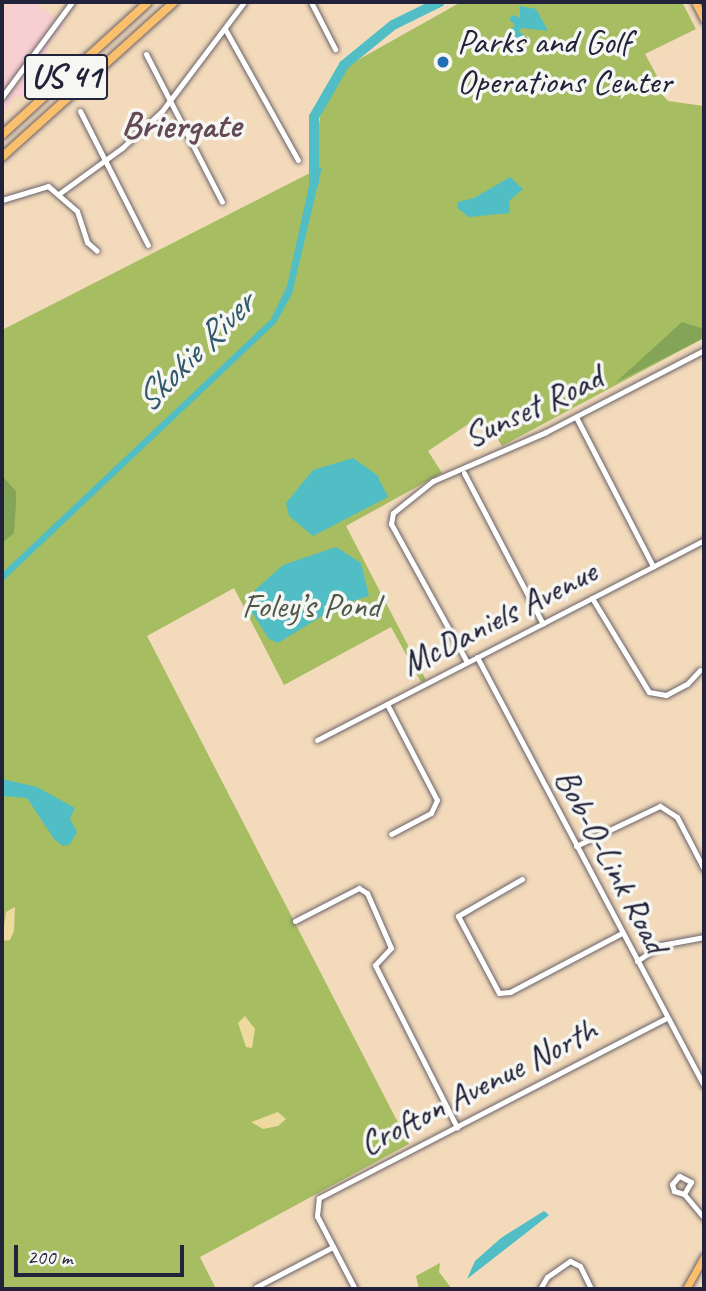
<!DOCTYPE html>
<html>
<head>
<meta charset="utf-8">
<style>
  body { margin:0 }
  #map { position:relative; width:706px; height:1291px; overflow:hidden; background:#f2dabb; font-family:Caveat,sans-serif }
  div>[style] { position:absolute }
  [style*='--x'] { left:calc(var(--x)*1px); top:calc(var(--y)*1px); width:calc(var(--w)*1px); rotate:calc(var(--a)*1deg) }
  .built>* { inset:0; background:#f7cfd0 }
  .green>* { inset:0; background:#a6bd62 }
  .forest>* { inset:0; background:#84a458 }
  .sand>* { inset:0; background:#eeda9e }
  .water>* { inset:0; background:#50bec4 }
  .river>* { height:10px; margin:-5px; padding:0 5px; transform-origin:5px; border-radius:5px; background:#50bec4 }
  .roads { filter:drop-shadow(0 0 2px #6b6268) drop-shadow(0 0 2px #6b6268) }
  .minor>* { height:5px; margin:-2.5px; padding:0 2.5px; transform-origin:2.5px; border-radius:2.5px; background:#fff }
  .major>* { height:7px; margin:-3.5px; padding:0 3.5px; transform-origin:3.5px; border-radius:3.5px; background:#f9bf6c }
  .highway>* { height:8px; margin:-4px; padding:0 4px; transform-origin:4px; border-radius:4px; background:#f9bf6c }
  .dots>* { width:19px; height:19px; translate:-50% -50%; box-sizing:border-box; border:4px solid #f6f6f2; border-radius:50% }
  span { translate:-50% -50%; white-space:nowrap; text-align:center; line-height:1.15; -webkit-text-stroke:7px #f6f6f2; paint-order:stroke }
  .shield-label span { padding:2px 5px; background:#f6f6f2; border:2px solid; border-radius:5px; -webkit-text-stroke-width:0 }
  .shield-label { font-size:33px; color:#22223b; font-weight:700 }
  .poi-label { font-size:35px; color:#22223b }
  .left { translate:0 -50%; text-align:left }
  .street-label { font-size:35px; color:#22223b }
  .park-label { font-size:35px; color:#505849 }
  .neighbourhood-label { font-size:37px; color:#644957; font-weight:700 }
  .water-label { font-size:37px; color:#32596b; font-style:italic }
  .frame { position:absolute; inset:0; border:4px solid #22223b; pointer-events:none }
  .scale { position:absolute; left:14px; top:1245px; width:170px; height:32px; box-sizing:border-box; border:4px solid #22223b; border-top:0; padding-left:9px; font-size:21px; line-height:24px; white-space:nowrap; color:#22223b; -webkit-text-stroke:5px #f6f6f2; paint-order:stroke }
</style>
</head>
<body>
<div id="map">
  <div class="built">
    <div style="clip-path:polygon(8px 2px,34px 2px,66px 25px,49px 41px,39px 85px,26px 97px,16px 96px,2px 115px,2px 12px)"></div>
  </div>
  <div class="green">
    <div style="clip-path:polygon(461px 2px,682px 2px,696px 29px,645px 54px,657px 76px,649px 80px,668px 101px,704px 106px,704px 338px,502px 446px,482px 415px,428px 451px,442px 473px,346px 526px,426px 680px,421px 682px,391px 627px,284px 685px,234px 588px,147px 636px,409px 1144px,200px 1257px,216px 1289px,2px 1289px,2px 330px,312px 172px,322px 104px,349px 65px)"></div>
    <div style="clip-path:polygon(440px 1263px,439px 1272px,452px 1289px,419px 1289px,416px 1276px)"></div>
  </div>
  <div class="forest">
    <div style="clip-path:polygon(682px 322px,704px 329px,704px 338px,615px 383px)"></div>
    <div style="clip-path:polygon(2px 476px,16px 491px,16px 502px,14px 533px,2px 543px)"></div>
  </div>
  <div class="sand">
    <div style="clip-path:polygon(15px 907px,14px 931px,10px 940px,2px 941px,6px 912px)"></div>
    <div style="clip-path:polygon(245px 1016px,255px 1029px,252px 1048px,246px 1047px,238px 1023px)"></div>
    <div style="clip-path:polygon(278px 1112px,286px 1119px,278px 1126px,263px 1129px,251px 1122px)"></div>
  </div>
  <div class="water">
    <div style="clip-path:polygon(520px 6px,536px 9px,548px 31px,522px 28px,519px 31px,528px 39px,519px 48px,505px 36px,515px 25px,509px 19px,513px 15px,520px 18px)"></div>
    <div style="clip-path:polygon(322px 167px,292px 294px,276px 323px,2px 582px,2px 573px,271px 319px,287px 286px,312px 172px)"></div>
    <div style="clip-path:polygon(510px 177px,523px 189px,509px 201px,510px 213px,469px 217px,457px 208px,458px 202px,474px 198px)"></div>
    <div style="clip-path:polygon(353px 458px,377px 475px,388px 497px,313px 536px,289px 516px,286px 503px,313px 470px)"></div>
    <div style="clip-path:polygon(336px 547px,361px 563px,369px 596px,340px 605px,278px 643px,269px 639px,249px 608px,255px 590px,283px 565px)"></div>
    <div style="clip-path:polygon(2px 779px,37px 787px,75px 808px,70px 819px,77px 832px,70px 844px,63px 846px,54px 839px,27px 798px,2px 796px)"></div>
    <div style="clip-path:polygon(544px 1211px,549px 1215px,467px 1279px,475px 1261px,501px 1238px)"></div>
  </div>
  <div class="river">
    <div style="--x:314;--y:182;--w:65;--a:-90"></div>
    <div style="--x:314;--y:117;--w:60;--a:-60"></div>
    <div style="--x:344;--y:65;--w:63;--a:-39.2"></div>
    <div style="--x:393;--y:25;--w:52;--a:-26.1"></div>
  </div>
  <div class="roads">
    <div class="minor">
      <div style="--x:311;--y:2;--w:53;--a:62.9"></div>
      <div style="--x:225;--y:29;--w:150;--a:60.9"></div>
      <div style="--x:146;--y:54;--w:166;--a:62.8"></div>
      <div style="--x:2;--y:97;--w:118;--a:-53.6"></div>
      <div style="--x:80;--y:111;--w:150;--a:63.1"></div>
      <div style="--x:60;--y:193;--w:77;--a:-36"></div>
      <div style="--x:122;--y:148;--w:54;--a:-42.8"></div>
      <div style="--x:162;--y:111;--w:136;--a:-53"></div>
      <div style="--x:2;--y:200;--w:48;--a:-16.9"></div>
      <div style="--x:48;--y:186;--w:38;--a:41"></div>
      <div style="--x:77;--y:211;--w:33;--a:72"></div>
      <div style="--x:87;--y:242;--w:13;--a:42"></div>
      <div style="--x:576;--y:417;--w:168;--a:62.7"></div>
      <div style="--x:464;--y:473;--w:170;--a:62.4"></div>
      <div style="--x:592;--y:598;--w:110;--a:58.8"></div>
      <div style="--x:649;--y:692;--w:17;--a:10"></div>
      <div style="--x:666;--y:695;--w:24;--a:-28"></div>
      <div style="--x:687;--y:684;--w:19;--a:-47"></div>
      <div style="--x:477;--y:657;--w:485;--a:62.1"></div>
      <div style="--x:467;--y:662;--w:158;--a:-118.8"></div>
      <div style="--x:391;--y:524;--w:11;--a:-80"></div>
      <div style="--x:393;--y:513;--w:51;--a:-38.7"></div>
      <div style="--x:433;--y:481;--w:123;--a:-23.4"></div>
      <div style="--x:546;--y:432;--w:178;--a:-27.4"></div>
      <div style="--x:387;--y:704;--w:108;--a:62.5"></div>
      <div style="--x:437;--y:800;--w:14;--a:115"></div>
      <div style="--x:431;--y:813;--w:45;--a:152.3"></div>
      <div style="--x:317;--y:740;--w:436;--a:-27.3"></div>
      <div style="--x:576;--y:846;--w:93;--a:-25.5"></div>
      <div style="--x:660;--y:806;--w:20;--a:33"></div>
      <div style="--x:677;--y:817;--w:59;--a:62.6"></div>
      <div style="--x:522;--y:879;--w:74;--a:150"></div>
      <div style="--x:458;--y:916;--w:87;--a:62"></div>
      <div style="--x:499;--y:993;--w:11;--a:-5"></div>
      <div style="--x:510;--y:992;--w:127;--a:-27.8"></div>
      <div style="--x:295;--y:921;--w:72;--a:-27.3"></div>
      <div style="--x:359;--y:888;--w:9;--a:32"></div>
      <div style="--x:367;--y:893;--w:60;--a:66.4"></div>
      <div style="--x:391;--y:948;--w:23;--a:133"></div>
      <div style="--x:375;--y:965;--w:182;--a:63.2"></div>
      <div style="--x:637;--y:961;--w:29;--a:-34"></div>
      <div style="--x:661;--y:945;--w:44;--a:-10.5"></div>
      <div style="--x:684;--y:1194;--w:14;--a:-60"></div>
      <div style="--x:691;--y:1182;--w:13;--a:-153"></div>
      <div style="--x:679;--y:1176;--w:11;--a:131"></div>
      <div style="--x:672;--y:1184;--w:7;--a:74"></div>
      <div style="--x:674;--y:1191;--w:10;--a:17"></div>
      <div style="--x:684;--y:1194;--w:31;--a:50"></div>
      <div style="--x:256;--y:1287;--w:87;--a:-27.5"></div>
      <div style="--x:355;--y:1289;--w:82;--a:-117.5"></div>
      <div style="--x:317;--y:1216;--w:18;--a:-84"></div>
      <div style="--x:319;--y:1198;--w:391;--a:-27.4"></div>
      <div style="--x:540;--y:1289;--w:14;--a:-60"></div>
      <div style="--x:547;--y:1277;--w:28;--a:-35"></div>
      <div style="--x:570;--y:1261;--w:11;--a:27"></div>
      <div style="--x:580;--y:1266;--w:25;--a:64"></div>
    </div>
    <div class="major">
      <div style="--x:695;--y:2;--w:20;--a:63"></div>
      <div style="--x:686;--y:1289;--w:37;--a:-61"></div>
    </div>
    <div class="highway">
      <div style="--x:2;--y:135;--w:197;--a:-42.3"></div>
      <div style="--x:2;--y:157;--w:232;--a:-42"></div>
    </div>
  </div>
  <div class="dots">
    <div style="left:443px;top:62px;background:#1f6fb2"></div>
  </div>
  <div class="shield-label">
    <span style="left:66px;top:77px">US 41</span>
  </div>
  <div class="poi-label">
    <span class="left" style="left:457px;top:62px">Parks and Golf<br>Operations Center</span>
  </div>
  <div class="street-label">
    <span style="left:533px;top:407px;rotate:-25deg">Sunset Road</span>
    <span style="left:499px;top:618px;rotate:-27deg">McDaniels Avenue</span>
    <span style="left:611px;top:861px;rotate:62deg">Bob-O-Link Road</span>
    <span style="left:478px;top:1087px;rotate:-27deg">Crofton Avenue North</span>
  </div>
  <div class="park-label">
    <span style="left:311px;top:606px">Foley’s Pond</span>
  </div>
  <div class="neighbourhood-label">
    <span style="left:181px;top:125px">Briergate</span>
  </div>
  <div class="water-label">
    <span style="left:194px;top:352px;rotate:-45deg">Skokie River</span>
  </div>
  <div class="frame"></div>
  <div class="scale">200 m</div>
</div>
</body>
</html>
